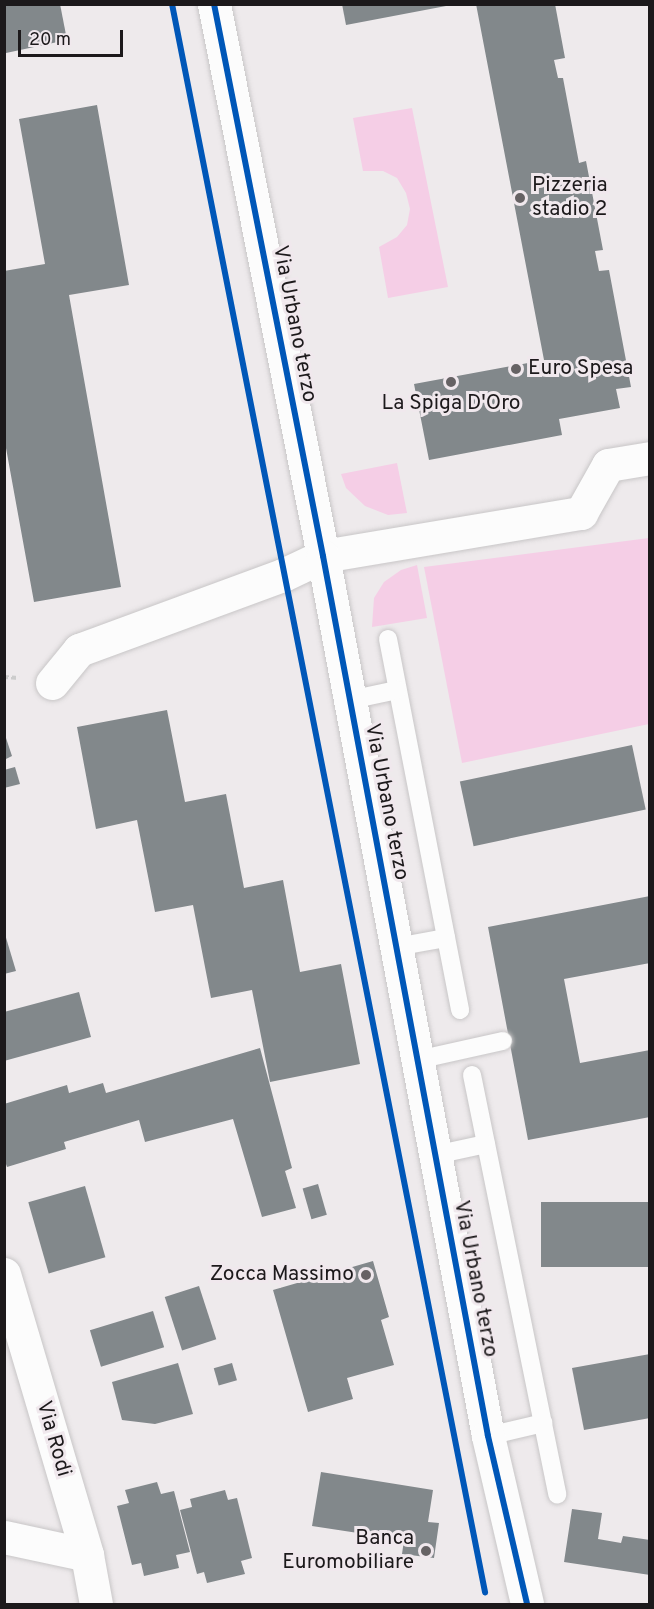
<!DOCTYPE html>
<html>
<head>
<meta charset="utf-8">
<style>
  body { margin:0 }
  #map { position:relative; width:654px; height:1609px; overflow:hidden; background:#eeeaec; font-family:Overpass,sans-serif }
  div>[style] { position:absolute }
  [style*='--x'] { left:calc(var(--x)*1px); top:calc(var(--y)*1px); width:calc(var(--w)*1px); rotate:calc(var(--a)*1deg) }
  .green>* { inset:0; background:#f5cee6 }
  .building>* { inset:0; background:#82888b; transform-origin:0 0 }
  .path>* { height:4px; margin-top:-2px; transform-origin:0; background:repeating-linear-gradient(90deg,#ccc 0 4.5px,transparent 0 7.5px) }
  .roads { filter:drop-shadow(0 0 2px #c8c6c7) drop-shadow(0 0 2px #c8c6c7) }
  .service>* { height:18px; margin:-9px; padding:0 9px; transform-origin:9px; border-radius:9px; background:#fcfcfc }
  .minor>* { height:33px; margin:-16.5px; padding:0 16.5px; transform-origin:16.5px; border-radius:16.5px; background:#fcfcfc }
  .tertiary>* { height:33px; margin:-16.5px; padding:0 16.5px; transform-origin:16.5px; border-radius:16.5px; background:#fcfcfc }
  .cycleway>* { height:6px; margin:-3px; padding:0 3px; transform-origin:3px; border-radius:3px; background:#0057b8 }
  .dots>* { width:16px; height:16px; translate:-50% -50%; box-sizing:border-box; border:3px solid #f0e8ed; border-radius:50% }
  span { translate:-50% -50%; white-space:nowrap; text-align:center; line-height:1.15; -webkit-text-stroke:6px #f0e8ed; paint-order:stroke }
  .poi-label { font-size:21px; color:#1c191b }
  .left { translate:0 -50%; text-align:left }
  .right { translate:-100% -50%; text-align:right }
  .street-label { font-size:21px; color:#1c191b }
  .frame { position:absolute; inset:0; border:6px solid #1c191b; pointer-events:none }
  .scale { position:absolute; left:18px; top:30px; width:105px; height:27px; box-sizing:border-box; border:3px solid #1c191b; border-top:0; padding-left:8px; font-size:18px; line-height:21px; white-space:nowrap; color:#1c191b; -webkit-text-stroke:4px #f0e8ed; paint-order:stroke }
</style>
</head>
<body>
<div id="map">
  <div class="green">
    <div style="clip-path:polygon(412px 108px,448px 287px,388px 298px,379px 247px,397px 237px,407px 225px,410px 209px,406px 193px,397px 178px,383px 171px,363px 171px,353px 118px)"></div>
    <div style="clip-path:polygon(397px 463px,407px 513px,388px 515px,365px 506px,346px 488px,341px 474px)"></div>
    <div style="clip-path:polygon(649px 538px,649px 724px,462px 763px,424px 567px)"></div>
    <div style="clip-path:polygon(417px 565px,427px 618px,372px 627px,374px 598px,384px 582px,401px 570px)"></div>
  </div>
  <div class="building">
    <div style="clip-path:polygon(4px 4px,60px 4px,67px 40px,6px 53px)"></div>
    <div style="clip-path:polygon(342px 4px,446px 4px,446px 6px,346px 25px)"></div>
    <div style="clip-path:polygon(476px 4px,555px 4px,565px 58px,554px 60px,558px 78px,563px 78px,579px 163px,586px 161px,603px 250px,595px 251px,599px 271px,609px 270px,631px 387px,616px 389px,620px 408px,559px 419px,562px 435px,429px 460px,414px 384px,544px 360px)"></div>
    <div style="clip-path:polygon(97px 105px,129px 285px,69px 295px,121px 587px,34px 602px,4px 437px,4px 271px,45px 264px,19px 119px)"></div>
    <div style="clip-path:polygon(167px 710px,185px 802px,226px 794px,244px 888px,283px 880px,300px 972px,341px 964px,360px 1064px,270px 1082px,252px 990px,211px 998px,193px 905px,155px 912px,137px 820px,96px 829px,77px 727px)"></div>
    <div style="clip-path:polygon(4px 732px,12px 756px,4px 760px)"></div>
    <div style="left:632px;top:745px;width:66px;height:176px;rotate:78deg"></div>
    <div style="clip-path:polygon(15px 767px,20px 784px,4px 788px,4px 770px)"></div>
    <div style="clip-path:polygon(650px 896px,650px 963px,564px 979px,580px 1063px,650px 1050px,650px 1117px,528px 1140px,488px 927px)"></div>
    <div style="clip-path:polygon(4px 931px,16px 971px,4px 974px)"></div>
    <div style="clip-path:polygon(79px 992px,91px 1037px,4px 1061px,4px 1012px)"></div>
    <div style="clip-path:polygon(260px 1048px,292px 1168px,285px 1171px,296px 1208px,262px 1217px,233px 1119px,145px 1142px,139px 1120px,64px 1142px,66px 1149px,7px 1167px,4px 1158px,4px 1104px,67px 1085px,69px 1093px,103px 1083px,106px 1093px)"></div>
    <div style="left:318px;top:1184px;width:32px;height:16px;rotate:74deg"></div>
    <div style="left:85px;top:1186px;width:74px;height:59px;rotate:74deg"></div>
    <div style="left:650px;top:1202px;width:65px;height:109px;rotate:90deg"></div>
    <div style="clip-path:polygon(373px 1261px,389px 1317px,381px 1320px,394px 1365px,347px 1378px,353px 1399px,308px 1412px,273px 1290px)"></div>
    <div style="left:199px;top:1286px;width:56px;height:36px;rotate:72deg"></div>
    <div style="left:153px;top:1311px;width:38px;height:66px;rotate:73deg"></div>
    <div style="clip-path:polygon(650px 1354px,650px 1418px,584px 1430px,572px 1368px)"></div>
    <div style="clip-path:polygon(178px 1363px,193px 1414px,155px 1424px,122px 1420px,112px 1382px)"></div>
    <div style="left:232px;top:1363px;width:18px;height:19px;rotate:74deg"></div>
    <div style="clip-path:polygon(321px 1472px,433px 1490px,428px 1522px,439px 1523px,434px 1558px,402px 1554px,404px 1540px,312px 1526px)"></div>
    <div style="clip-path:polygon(157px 1482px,161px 1494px,174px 1491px,190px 1552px,176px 1555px,179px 1568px,144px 1576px,141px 1563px,132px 1565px,117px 1506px,129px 1503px,125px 1490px)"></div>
    <div style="clip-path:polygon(225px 1490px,228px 1500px,237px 1498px,252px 1558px,241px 1561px,245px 1574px,207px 1583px,204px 1572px,197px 1574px,180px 1510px,192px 1507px,190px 1499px)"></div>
    <div style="clip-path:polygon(572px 1509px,602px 1513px,598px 1539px,621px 1543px,623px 1536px,650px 1540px,650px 1575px,564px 1562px)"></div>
  </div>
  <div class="path">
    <div style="--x:4;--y:677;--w:15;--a:4"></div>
  </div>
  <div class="roads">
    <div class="service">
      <div style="--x:388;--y:639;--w:378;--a:79"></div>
      <div style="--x:350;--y:700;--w:48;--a:-12"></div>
      <div style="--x:396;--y:947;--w:51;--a:-10.2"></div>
      <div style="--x:417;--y:1060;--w:88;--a:-12.5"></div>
      <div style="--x:472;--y:1075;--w:428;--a:78.5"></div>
      <div style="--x:435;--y:1155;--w:52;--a:-12.2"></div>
      <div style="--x:488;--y:1436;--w:57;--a:-13.3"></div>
    </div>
    <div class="minor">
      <div style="--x:52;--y:683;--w:43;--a:-50.7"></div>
      <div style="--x:79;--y:650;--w:217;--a:-20.2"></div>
      <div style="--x:283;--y:575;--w:44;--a:-25.4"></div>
      <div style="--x:323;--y:556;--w:262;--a:-9.5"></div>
      <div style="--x:581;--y:513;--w:55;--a:-60.6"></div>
      <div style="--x:608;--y:465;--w:43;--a:-9.5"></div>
      <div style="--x:4;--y:1274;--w:293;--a:73.5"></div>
      <div style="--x:87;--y:1555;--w:50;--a:79.6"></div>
      <div style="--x:4;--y:1537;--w:85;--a:12.2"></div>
    </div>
    <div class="tertiary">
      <div style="--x:214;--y:4;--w:563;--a:78.83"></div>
      <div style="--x:323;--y:556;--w:895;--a:79.38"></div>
      <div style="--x:488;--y:1436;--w:172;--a:76.9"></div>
    </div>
  </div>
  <div class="cycleway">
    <div style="--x:172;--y:4;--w:1619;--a:78.85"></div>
    <div style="--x:214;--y:4;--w:563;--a:78.83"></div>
    <div style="--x:323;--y:556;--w:895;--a:79.38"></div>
    <div style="--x:488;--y:1436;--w:172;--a:76.9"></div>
  </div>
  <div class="dots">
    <div style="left:520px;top:198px;background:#666264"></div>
    <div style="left:516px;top:369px;background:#666264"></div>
    <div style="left:451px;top:382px;background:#666264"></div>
    <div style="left:366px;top:1275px;background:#666264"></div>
    <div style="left:426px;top:1551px;background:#666264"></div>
  </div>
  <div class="poi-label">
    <span class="left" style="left:532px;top:198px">Pizzeria<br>stadio 2</span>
    <span class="left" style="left:528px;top:369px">Euro Spesa</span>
    <span style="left:451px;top:404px">La Spiga D'Oro</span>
    <span class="right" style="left:354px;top:1275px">Zocca Massimo</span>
    <span class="right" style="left:414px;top:1551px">Banca<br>Euromobiliare</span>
  </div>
  <div class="street-label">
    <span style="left:294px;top:324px;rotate:79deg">Via Urbano terzo</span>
    <span style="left:386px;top:802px;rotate:79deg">Via Urbano terzo</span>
    <span style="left:475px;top:1279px;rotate:79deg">Via Urbano terzo</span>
    <span style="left:53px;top:1439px;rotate:74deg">Via Rodi</span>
  </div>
  <div class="frame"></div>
  <div class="scale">20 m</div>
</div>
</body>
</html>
